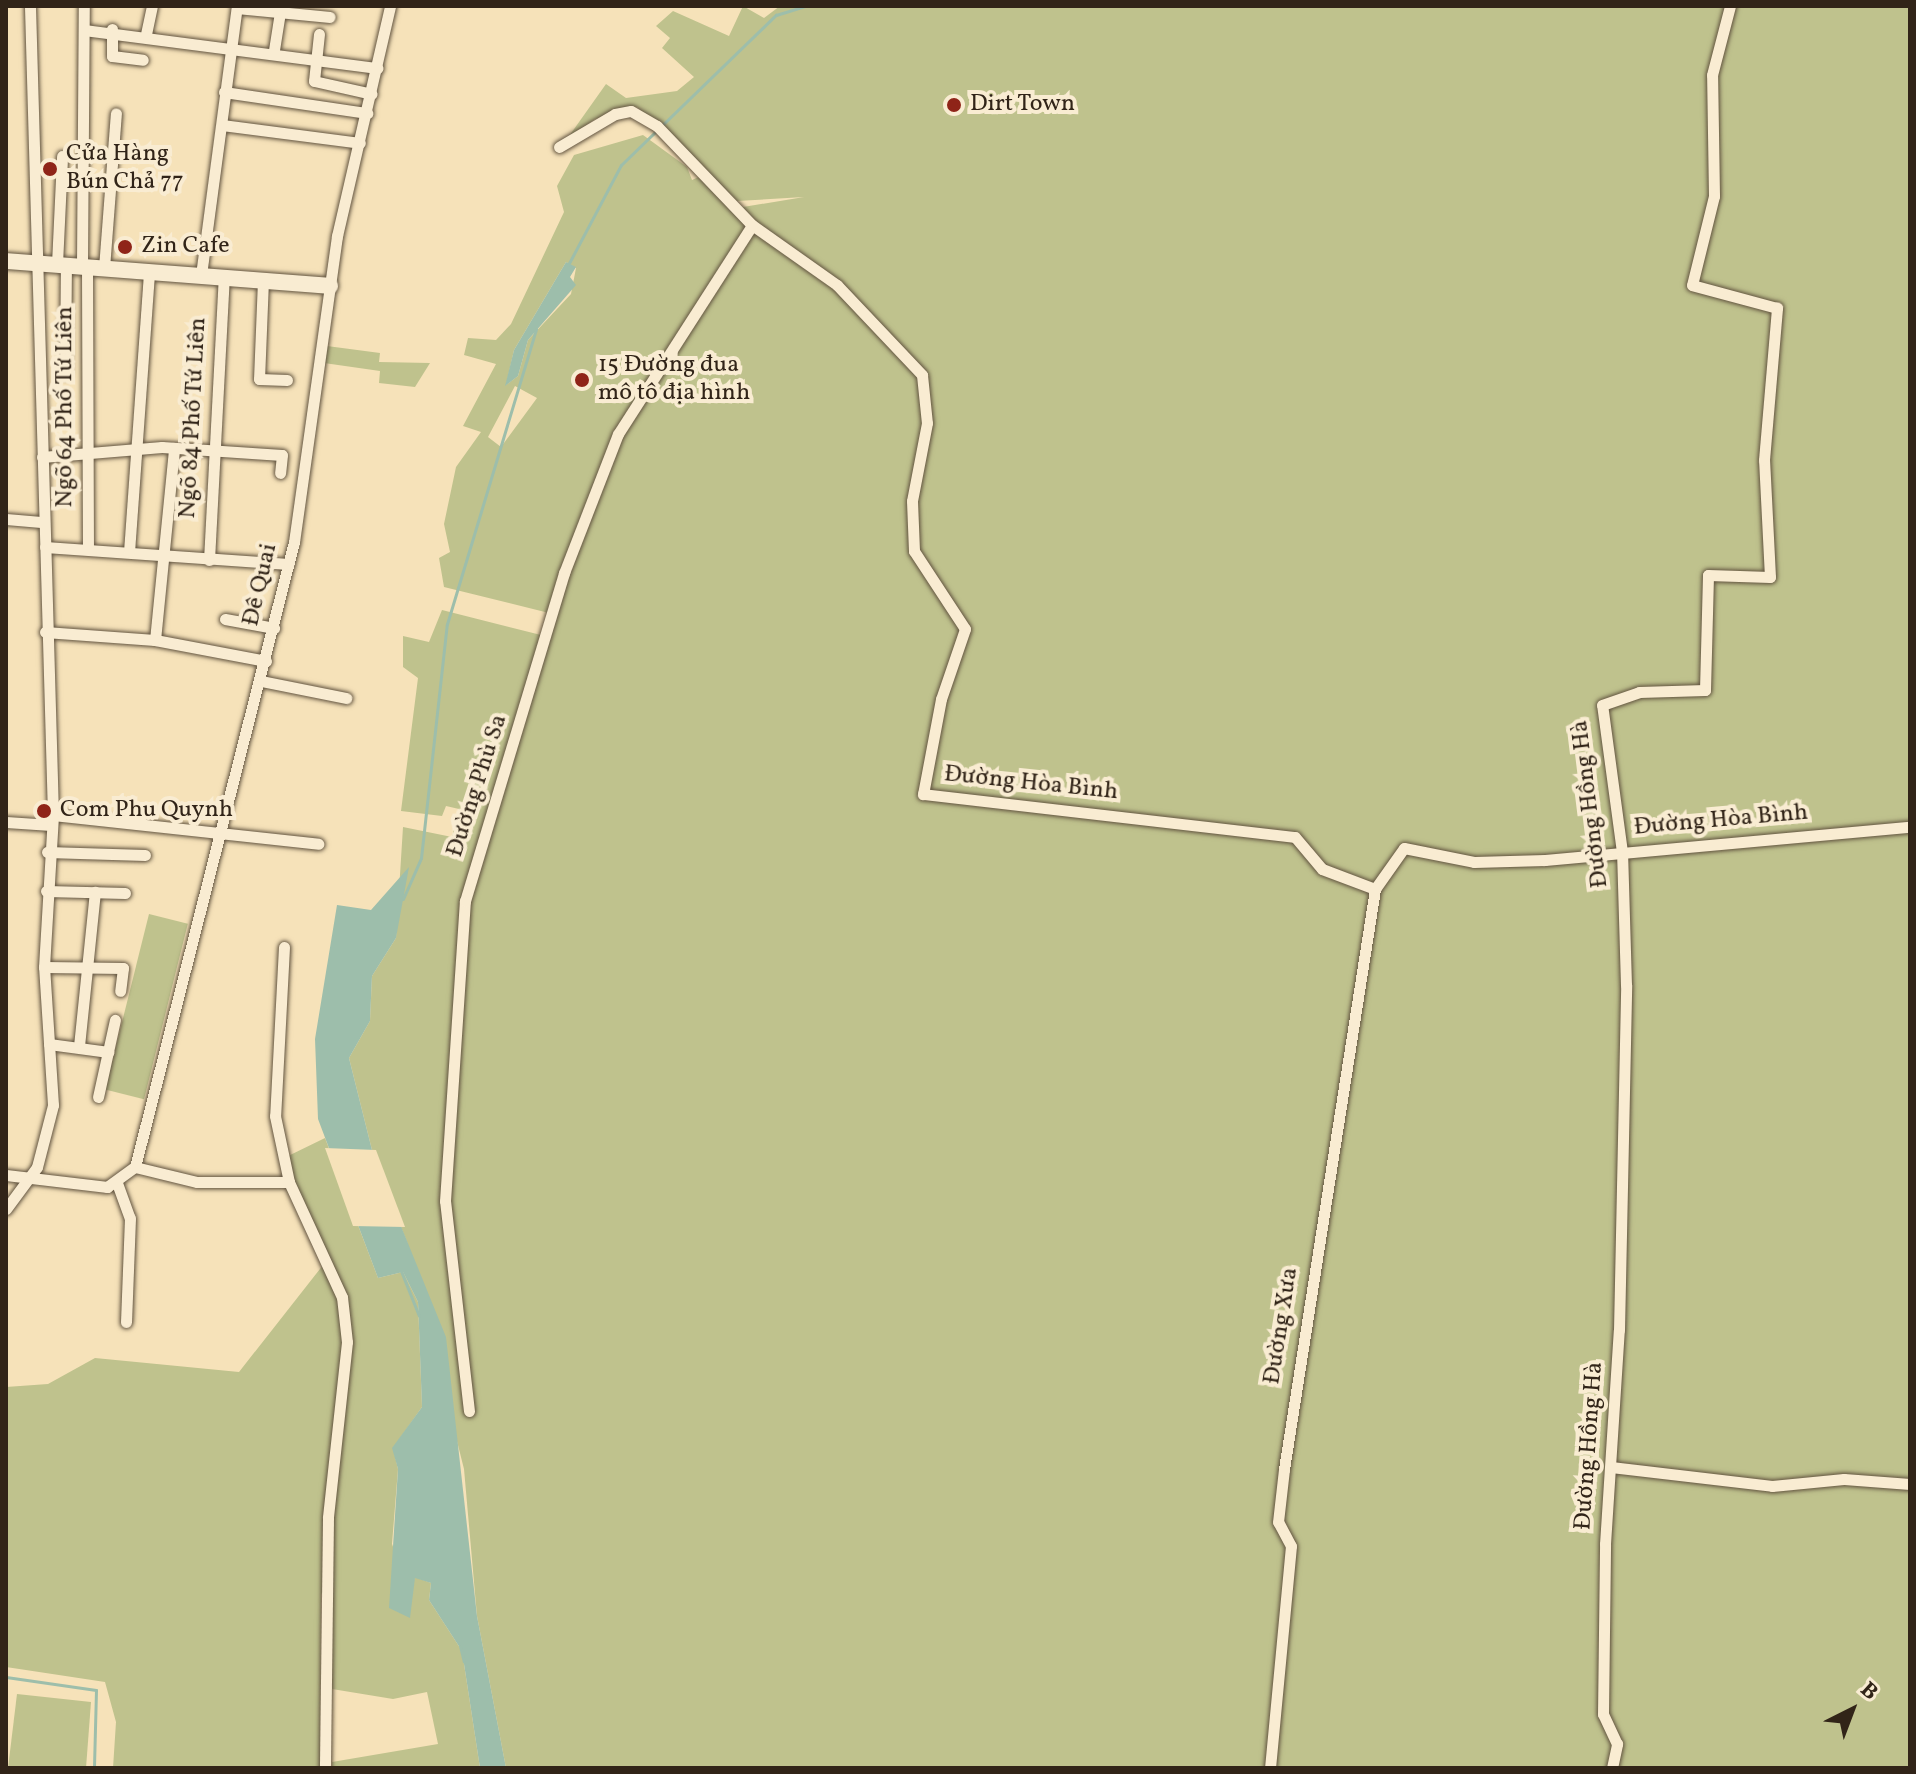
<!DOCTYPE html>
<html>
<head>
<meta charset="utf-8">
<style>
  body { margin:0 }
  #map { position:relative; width:1916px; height:1774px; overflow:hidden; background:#f6e2b9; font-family:Vollkorn,serif }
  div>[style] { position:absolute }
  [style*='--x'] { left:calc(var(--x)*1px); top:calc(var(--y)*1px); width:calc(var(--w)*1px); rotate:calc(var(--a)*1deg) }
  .green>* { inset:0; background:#bfc28d; transform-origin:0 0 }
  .water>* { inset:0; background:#9dbeab }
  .pier>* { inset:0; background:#f6e2b9 }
  .stream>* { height:3px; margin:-1.5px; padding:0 1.5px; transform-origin:1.5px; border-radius:1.5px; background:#9dbeab }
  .roads { filter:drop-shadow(0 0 2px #625440) drop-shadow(0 0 2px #625440) }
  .street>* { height:11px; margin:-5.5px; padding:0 5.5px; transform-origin:5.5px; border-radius:5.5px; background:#f9ecd2 }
  .secondary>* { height:16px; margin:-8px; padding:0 8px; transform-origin:8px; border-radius:8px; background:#f9ecd2 }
  .dots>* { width:22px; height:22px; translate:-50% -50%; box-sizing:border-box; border:4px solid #f9ecd2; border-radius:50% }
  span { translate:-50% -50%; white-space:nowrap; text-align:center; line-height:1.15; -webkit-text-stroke:8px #f9ecd2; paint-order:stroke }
  .poi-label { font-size:24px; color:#312418 }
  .left { translate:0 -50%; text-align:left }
  .street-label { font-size:24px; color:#312418 }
  .frame { position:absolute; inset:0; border:8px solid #312418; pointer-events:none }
  .north { position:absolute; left:1812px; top:1670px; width:80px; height:80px; -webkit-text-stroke:6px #f9ecd2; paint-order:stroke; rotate:42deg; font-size:22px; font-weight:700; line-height:32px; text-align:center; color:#312418 }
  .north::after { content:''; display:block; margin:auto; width:28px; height:36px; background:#312418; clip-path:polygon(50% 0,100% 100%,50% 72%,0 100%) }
</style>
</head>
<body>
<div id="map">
  <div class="green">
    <div style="clip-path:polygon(evenodd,743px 6px,764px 18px,780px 6px,1910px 6px,1910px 1768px,506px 1768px,477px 1616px,464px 1469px,407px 1242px,375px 1162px,349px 1058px,370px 1021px,372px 976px,396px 938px,403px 827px,452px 837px,459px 809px,446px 806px,442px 816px,401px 811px,418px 678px,403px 667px,403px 636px,429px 642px,442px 610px,541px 635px,549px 613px,444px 587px,439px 558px,450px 552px,444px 524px,456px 467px,481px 432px,463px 426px,496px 364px,464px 355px,468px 338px,496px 340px,511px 324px,564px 212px,557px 186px,574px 155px,643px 135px,687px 167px,692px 180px,703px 175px,751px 217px,743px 207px,804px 197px,737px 201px,637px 107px,595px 119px,567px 139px,606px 84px,626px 98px,677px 91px,694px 77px,662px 48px,670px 38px,656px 26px,673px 11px,729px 36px,743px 6px,566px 262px,576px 268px,571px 294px,528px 340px,518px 376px,506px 385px,514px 350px,566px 262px,743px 6px,515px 386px,537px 398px,501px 447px,488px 437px,515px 386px)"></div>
    <div style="clip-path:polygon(327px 346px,380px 353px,379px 362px,430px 363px,415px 387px,379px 383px,380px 371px,324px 363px)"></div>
    <div style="left:149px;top:914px;width:40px;height:181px;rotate:14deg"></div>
    <div style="clip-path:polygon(325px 1138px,378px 1278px,403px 1272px,418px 1302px,422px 1407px,393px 1448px,398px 1469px,392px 1544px,410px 1593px,415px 1577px,431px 1583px,429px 1600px,462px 1651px,480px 1768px,332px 1768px,332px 1762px,438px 1744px,427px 1692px,393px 1699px,332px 1689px,332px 1615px,321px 1593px,320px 1768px,113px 1768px,116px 1722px,105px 1682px,6px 1667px,6px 1387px,48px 1384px,95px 1358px,239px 1372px,327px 1260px,289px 1182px,286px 1157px)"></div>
    <div style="clip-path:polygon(17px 1694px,91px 1702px,86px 1768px,8px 1768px)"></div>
  </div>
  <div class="water">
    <div style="clip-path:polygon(566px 262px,576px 267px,570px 277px,576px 285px,528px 340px,518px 376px,505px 386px,514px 350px)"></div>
    <div style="clip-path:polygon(409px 867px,396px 938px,372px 976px,370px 1021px,349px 1058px,375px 1162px,446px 1337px,477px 1616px,506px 1768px,480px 1768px,462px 1651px,429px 1600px,431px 1583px,415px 1578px,410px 1618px,389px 1608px,398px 1469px,392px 1448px,422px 1407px,418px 1302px,403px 1272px,378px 1278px,318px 1119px,315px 1039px,337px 905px,371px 910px)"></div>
  </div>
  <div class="pier">
    <div style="clip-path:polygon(325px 1148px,376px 1150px,405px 1227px,353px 1226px)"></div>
  </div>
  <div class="stream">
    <div style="--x:568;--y:265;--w:113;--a:-62.1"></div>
    <div style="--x:621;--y:165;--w:216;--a:-44.1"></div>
    <div style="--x:776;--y:15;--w:31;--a:-17"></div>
    <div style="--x:403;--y:899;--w:45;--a:-66.3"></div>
    <div style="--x:421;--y:858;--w:235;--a:-83.7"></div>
    <div style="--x:447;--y:624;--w:308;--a:-73.2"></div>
    <div style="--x:401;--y:1271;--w:48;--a:68.2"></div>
    <div style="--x:460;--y:1646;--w:16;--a:76"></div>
    <div style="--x:6;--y:1677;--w:91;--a:8.2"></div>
    <div style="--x:96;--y:1690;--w:78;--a:91.5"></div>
  </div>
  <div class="roads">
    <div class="street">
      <div style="--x:237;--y:8;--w:93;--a:5.5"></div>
      <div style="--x:112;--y:29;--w:27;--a:90"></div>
      <div style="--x:112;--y:56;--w:31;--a:7"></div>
      <div style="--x:84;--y:30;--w:296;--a:7.4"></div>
      <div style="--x:146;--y:34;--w:29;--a:-78"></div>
      <div style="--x:319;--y:34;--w:47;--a:96.1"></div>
      <div style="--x:314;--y:81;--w:59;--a:12.6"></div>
      <div style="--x:274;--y:50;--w:38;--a:-81"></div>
      <div style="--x:224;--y:92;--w:145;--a:8.4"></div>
      <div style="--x:222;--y:125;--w:139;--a:7.4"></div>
      <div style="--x:559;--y:147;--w:65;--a:-30.5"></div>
      <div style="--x:615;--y:114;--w:16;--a:-11"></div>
      <div style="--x:631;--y:111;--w:30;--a:30"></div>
      <div style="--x:657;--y:126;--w:137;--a:46.2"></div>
      <div style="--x:752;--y:225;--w:104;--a:35.2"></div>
      <div style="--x:837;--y:285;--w:124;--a:46.6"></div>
      <div style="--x:922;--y:375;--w:48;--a:84.1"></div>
      <div style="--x:927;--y:423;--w:79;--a:100.9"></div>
      <div style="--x:912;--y:501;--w:50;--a:87.7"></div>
      <div style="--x:914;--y:551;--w:93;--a:56.8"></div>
      <div style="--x:965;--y:629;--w:74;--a:108.9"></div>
      <div style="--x:941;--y:699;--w:97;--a:100.7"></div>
      <div style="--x:923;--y:794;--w:374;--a:6.6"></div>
      <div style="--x:1295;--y:837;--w:42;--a:49.8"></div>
      <div style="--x:1322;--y:869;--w:57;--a:20.7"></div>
      <div style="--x:1375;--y:889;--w:50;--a:-54.7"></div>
      <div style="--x:1404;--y:848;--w:71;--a:11.3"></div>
      <div style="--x:1474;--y:862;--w:71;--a:-1.6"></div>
      <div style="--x:1545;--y:860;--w:366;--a:-5.2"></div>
      <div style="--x:57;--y:264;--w:108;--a:-87.3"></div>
      <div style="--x:82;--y:265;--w:259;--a:-89.6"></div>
      <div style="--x:87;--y:267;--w:280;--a:89.8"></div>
      <div style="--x:104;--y:268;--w:155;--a:-85.6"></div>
      <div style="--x:201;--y:275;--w:271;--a:-82.4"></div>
      <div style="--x:263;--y:280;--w:99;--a:92.3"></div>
      <div style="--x:259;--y:379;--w:28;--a:2"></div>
      <div style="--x:65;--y:373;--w:108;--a:-89.5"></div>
      <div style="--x:42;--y:457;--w:120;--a:-4.8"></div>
      <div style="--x:162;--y:447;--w:120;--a:3.8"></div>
      <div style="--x:282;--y:455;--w:18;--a:96"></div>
      <div style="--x:6;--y:519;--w:38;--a:5"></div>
      <div style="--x:45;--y:547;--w:244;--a:4"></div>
      <div style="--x:129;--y:552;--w:282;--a:-85.9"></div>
      <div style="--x:209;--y:560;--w:283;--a:-87"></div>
      <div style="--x:225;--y:619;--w:50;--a:10.4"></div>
      <div style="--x:45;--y:632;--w:110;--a:4.2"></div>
      <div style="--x:155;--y:640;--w:113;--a:10.7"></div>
      <div style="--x:155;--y:640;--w:193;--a:-84.3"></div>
      <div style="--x:261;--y:681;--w:87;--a:11.3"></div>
      <div style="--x:53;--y:815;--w:267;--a:6.2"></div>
      <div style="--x:6;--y:822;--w:45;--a:3.8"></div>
      <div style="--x:47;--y:852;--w:98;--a:1.8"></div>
      <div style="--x:46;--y:891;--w:79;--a:1.5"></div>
      <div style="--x:284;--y:947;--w:169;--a:93"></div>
      <div style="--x:275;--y:1116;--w:67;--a:78"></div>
      <div style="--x:289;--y:1182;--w:127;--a:65.3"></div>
      <div style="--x:342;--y:1297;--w:45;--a:83.7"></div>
      <div style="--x:347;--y:1342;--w:177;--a:96.2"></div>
      <div style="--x:328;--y:1518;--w:250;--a:90.7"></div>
      <div style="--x:44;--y:967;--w:79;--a:0.7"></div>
      <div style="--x:123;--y:968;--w:23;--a:97"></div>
      <div style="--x:49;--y:1044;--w:60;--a:7.7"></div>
      <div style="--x:79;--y:1046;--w:155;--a:-84.1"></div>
      <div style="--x:98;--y:1097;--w:79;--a:-77.6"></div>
      <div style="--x:135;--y:1167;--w:64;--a:13.6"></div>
      <div style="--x:197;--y:1182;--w:92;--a:0"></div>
      <div style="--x:6;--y:1175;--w:102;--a:6.8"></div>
      <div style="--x:107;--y:1187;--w:34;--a:-36"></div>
      <div style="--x:135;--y:1167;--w:645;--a:-75.73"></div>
      <div style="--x:294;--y:542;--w:309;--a:-82"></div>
      <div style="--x:337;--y:236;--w:236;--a:-77"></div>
      <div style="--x:117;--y:1183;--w:37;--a:70"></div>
      <div style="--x:130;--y:1218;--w:104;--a:92.2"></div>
      <div style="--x:6;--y:1209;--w:52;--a:-53.6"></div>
      <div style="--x:37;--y:1167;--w:64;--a:-75.5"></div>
      <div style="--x:53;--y:1105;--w:138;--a:-93.7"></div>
      <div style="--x:44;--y:967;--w:152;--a:-86.6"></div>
      <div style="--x:53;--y:815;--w:809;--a:-91.63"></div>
      <div style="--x:469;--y:1411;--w:211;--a:-96.5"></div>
      <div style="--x:445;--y:1201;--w:301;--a:-86.2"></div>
      <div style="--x:465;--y:901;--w:343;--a:-73.2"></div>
      <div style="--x:564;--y:573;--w:149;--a:-68.8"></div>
      <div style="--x:618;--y:434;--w:248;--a:-57.3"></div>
      <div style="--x:1611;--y:1467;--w:162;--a:6.7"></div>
      <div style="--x:1772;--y:1486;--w:72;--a:-5.6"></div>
      <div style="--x:1844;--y:1479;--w:66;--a:4.3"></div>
      <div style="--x:1270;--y:1768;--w:223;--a:-84.6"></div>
      <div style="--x:1291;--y:1546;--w:27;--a:-118"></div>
      <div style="--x:1278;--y:1522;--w:53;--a:-83.5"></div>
      <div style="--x:1284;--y:1469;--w:587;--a:-81.08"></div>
      <div style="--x:1612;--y:1768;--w:25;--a:-78"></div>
      <div style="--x:1617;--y:1744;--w:33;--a:-115"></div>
      <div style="--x:1603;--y:1714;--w:170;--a:-89.3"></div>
      <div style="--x:1605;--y:1544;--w:214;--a:-86.3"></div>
      <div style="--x:1619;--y:1330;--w:345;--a:-88.8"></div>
      <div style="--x:1626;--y:985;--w:133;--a:-91.7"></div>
      <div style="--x:1622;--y:852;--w:148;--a:-97.7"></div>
      <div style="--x:1602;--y:705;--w:39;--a:-19"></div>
      <div style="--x:1639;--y:692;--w:66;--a:-1.7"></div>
      <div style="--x:1705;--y:690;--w:115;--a:-88.5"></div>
      <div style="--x:1708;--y:575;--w:62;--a:1.8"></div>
      <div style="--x:1770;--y:577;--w:117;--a:-92.9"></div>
      <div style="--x:1764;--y:460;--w:153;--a:-85.1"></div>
      <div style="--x:1777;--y:308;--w:88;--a:-164.9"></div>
      <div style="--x:1692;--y:285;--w:92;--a:-76.1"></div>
      <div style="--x:1714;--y:196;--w:121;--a:-90.9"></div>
      <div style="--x:1712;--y:75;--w:71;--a:-75.4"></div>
    </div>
    <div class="secondary">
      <div style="--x:6;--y:261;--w:325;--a:4.4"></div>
    </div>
  </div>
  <div class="dots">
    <div style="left:954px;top:105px;background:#8f2418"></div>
    <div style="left:50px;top:169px;background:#8f2418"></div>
    <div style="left:125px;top:247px;background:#8f2418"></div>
    <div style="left:582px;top:380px;background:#8f2418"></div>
    <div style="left:44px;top:811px;background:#8f2418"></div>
  </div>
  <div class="poi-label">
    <span class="left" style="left:970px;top:105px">Dirt Town</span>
    <span class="left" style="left:66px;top:169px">Cửa Hàng<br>Bún Chả 77</span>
    <span class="left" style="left:141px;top:247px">Zin Cafe</span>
    <span class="left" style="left:598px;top:380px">15 Đường đua<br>mô tô địa hình</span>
    <span class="left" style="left:60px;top:811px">Com Phu Quynh</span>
  </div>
  <div class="street-label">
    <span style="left:66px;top:407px;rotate:-90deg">Ngõ 64 Phố Tứ Liên</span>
    <span style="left:194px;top:418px;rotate:-87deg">Ngõ 84 Phố Tứ Liên</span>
    <span style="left:261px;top:585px;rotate:-77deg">Đê Quai</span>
    <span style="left:1031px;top:784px;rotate:6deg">Đường Hòa Bình</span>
    <span style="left:478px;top:786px;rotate:-72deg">Đường Phù Sa</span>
    <span style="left:1591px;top:804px;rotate:-97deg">Đường Hồng Hà</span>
    <span style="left:1721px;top:821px;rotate:-5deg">Đường Hòa Bình</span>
    <span style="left:1282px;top:1326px;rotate:-81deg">Đường Xưa</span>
    <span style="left:1590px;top:1446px;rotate:-86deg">Đường Hồng Hà</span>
  </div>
  <div class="frame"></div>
  <div class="north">B</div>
</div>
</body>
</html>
